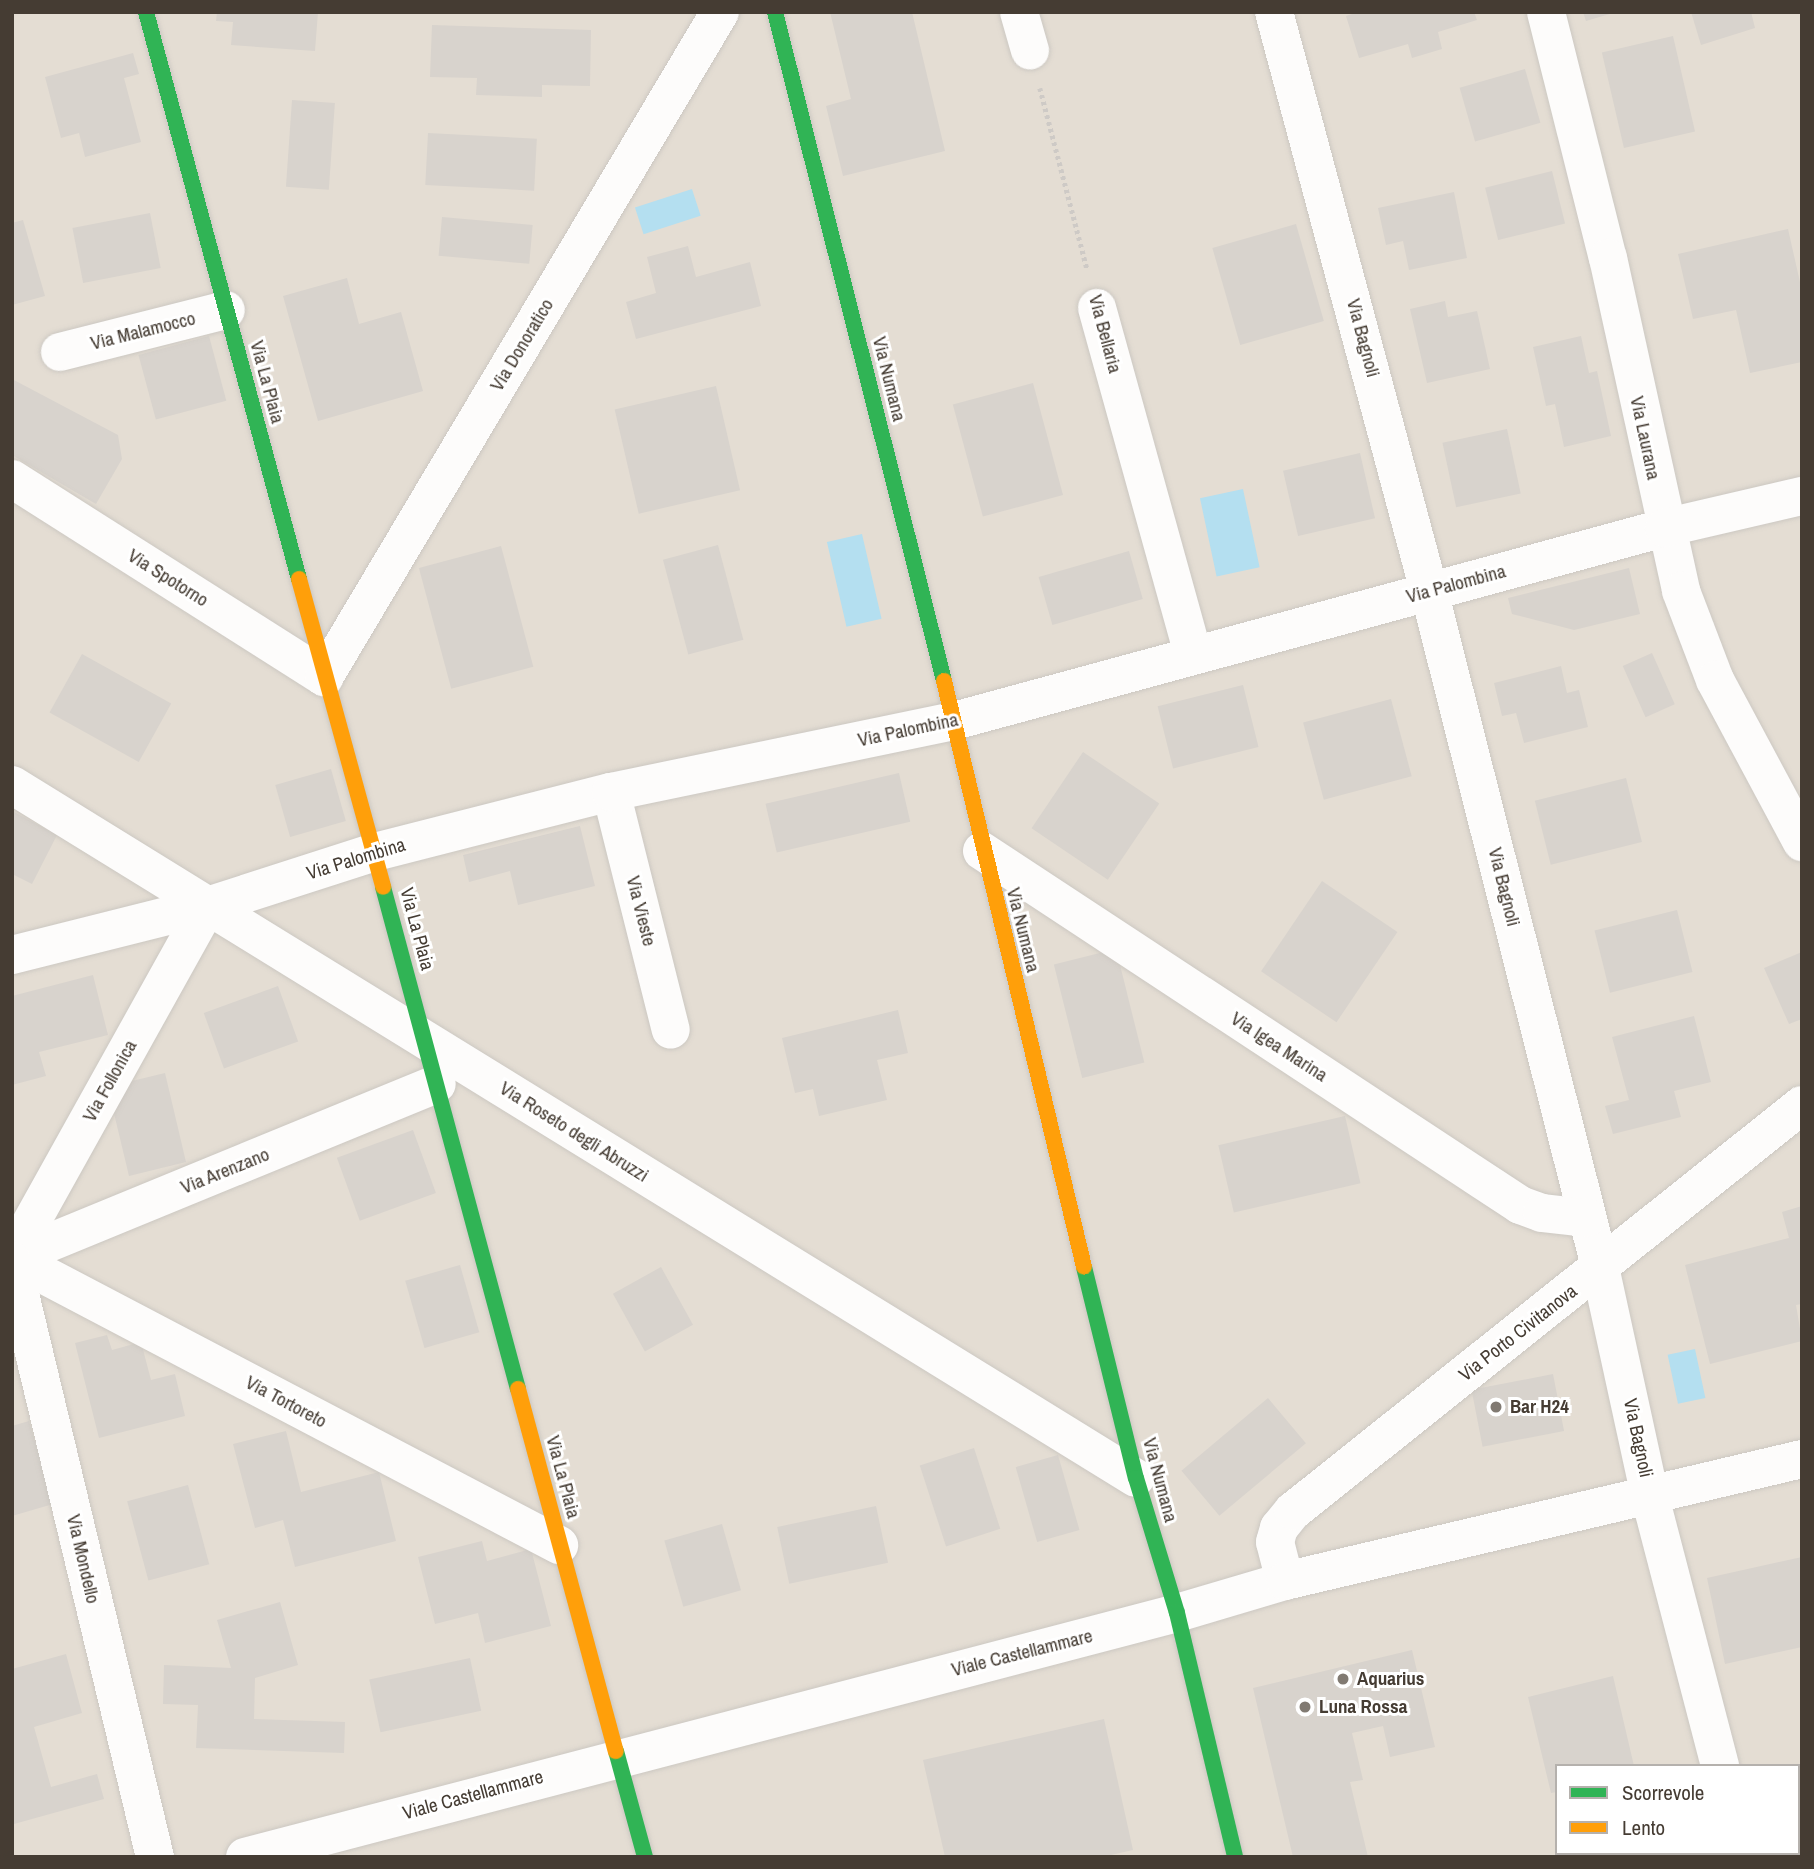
<!DOCTYPE html>
<html>
<head>
<meta charset="utf-8">
<style>
  body { margin:0 }
  #map { position:relative; width:1814px; height:1869px; overflow:hidden; background:#f0ece6; font-family:"Archivo Narrow",sans-serif }
  div>[style] { position:absolute }
  [style*='--x'] { left:calc(var(--x)*1px); top:calc(var(--y)*1px); width:calc(var(--w)*1px); rotate:calc(var(--a)*1deg) }
  .residential>* { inset:0; background:#e4ddd3 }
  .water>* { inset:0; background:#b4dff0; transform-origin:0 0 }
  .building>* { inset:0; background:#d8d3cd; transform-origin:0 0 }
  .path>* { height:4.5px; margin-top:-2.25px; transform-origin:0; background:repeating-linear-gradient(90deg,#cecac6 0 3.5px,transparent 0 7px) }
  .roads { filter:drop-shadow(0 0 2px #ccc8c2) drop-shadow(0 0 2px #ccc8c2) }
  .street>* { height:38px; margin:-19px; padding:0 19px; transform-origin:19px; border-radius:19px; background:#fdfcfb }
  .fast>* { height:16px; margin:-8px; padding:0 8px; transform-origin:8px; border-radius:8px; background:#30b455 }
  .slow>* { height:16px; margin:-8px; padding:0 8px; transform-origin:8px; border-radius:8px; background:#ff9f0a }
  .dots>* { width:19px; height:19px; translate:-50% -50%; box-sizing:border-box; border:4px solid #fff; border-radius:50% }
  span { translate:-50% -50%; white-space:nowrap; text-align:center; line-height:1.15; -webkit-text-stroke:6px #fff; paint-order:stroke }
  .street-label { font-size:19px; color:#453c33 }
  .poi-label { font-size:19px; color:#453c33; font-weight:700 }
  .left { translate:0 -50%; text-align:left }
  .frame { position:absolute; inset:0; border:14px solid #453c33; pointer-events:none }
  .legend { position:absolute; left:1555px; top:1764px; width:245px; height:91px; box-sizing:border-box; background:#fff; border:2px solid #b5b1ad; margin:0; padding:9px 12px; list-style:none; font-size:21px; color:#453c33 }
  .legend li { display:flex; align-items:center; gap:14px; height:35px }
  .legend b { width:35px; border:2px solid #b5b1ad }
</style>
</head>
<body>
<div id="map">
  <div class="residential">
    <div style="clip-path:polygon(evenodd,12px 12px,1802px 12px,1802px 1857px,12px 1857px,12px 12px,1557px 1766px,1798px 1766px,1798px 1853px,1557px 1853px,1557px 1766px)"></div>
  </div>
  <div class="water">
    <div style="left:692px;top:189px;width:28px;height:60px;rotate:72deg"></div>
    <div style="left:1243px;top:489px;width:80px;height:44px;rotate:78deg"></div>
    <div style="left:862px;top:534px;width:87px;height:36px;rotate:77deg"></div>
    <div style="left:1695px;top:1349px;width:50px;height:28px;rotate:78deg"></div>
  </div>
  <div class="building">
    <div style="clip-path:polygon(217px 12px,318px 12px,315px 51px,231px 45px,233px 22px,216px 21px)"></div>
    <div style="clip-path:polygon(830px 12px,912px 12px,945px 151px,843px 176px,826px 106px,851px 99px)"></div>
    <div style="clip-path:polygon(1358px 12px,1474px 12px,1477px 20px,1438px 32px,1442px 49px,1412px 58px,1408px 44px,1359px 58px,1346px 16px)"></div>
    <div style="clip-path:polygon(1583px 12px,1613px 12px,1613px 13px,1586px 21px)"></div>
    <div style="clip-path:polygon(1691px 12px,1751px 12px,1755px 28px,1701px 45px)"></div>
    <div style="clip-path:polygon(432px 25px,591px 30px,590px 86px,542px 85px,542px 97px,476px 95px,477px 78px,430px 77px)"></div>
    <div style="left:1673px;top:36px;width:98px;height:73px;rotate:77deg"></div>
    <div style="clip-path:polygon(133px 53px,139px 74px,124px 78px,141px 142px,85px 157px,79px 133px,61px 138px,45px 77px)"></div>
    <div style="left:1525px;top:69px;width:56px;height:68px;rotate:74deg"></div>
    <div style="left:292px;top:100px;width:43px;height:87px;rotate:4deg"></div>
    <div style="left:428px;top:133px;width:109px;height:52px;rotate:3deg"></div>
    <div style="left:1552px;top:171px;width:54px;height:69px;rotate:76deg"></div>
    <div style="clip-path:polygon(1454px 192px,1467px 258px,1409px 270px,1403px 241px,1386px 245px,1378px 208px)"></div>
    <div style="left:150px;top:213px;width:56px;height:79px;rotate:79deg"></div>
    <div style="left:442px;top:217px;width:91px;height:39px;rotate:5deg"></div>
    <div style="clip-path:polygon(23px 220px,45px 296px,12px 305px,12px 223px)"></div>
    <div style="left:1296px;top:224px;width:101px;height:87px;rotate:74deg"></div>
    <div style="clip-path:polygon(1788px 229px,1802px 291px,1802px 362px,1750px 373px,1736px 310px,1693px 319px,1678px 254px)"></div>
    <div style="clip-path:polygon(688px 246px,696px 277px,750px 262px,761px 306px,636px 339px,626px 302px,656px 293px,647px 257px)"></div>
    <div style="clip-path:polygon(347px 278px,359px 324px,401px 312px,423px 391px,318px 421px,283px 296px)"></div>
    <div style="clip-path:polygon(1445px 301px,1448px 317px,1477px 311px,1490px 369px,1427px 383px,1410px 309px)"></div>
    <div style="left:209px;top:336px;width:67px;height:73px;rotate:75deg"></div>
    <div style="clip-path:polygon(1581px 336px,1589px 373px,1597px 371px,1611px 436px,1564px 447px,1555px 404px,1546px 406px,1533px 347px)"></div>
    <div style="clip-path:polygon(12px 379px,118px 435px,122px 459px,96px 504px,12px 455px)"></div>
    <div style="left:1033px;top:383px;width:116px;height:83px;rotate:75deg"></div>
    <div style="left:716px;top:386px;width:107px;height:104px;rotate:77deg"></div>
    <div style="left:1507px;top:429px;width:66px;height:66px;rotate:78deg"></div>
    <div style="left:1360px;top:453px;width:67px;height:79px;rotate:77deg"></div>
    <div style="left:718px;top:545px;width:98px;height:57px;rotate:75deg"></div>
    <div style="left:501px;top:546px;width:125px;height:85px;rotate:75deg"></div>
    <div style="left:1129px;top:551px;width:50px;height:94px;rotate:74deg"></div>
    <div style="clip-path:polygon(1629px 568px,1640px 614px,1574px 630px,1512px 614px,1508px 598px)"></div>
    <div style="left:1652px;top:653px;width:56px;height:32px;rotate:66deg"></div>
    <div style="left:82px;top:654px;width:102px;height:67px;rotate:29deg"></div>
    <div style="clip-path:polygon(1561px 666px,1567px 693px,1579px 690px,1588px 727px,1524px 743px,1516px 713px,1502px 716px,1494px 683px)"></div>
    <div style="left:1243px;top:685px;width:64px;height:88px;rotate:76deg"></div>
    <div style="left:1391px;top:699px;width:80px;height:91px;rotate:75deg"></div>
    <div style="left:1083px;top:752px;width:92px;height:92px;rotate:34deg"></div>
    <div style="left:331px;top:769px;width:54px;height:58px;rotate:74deg"></div>
    <div style="left:899px;top:773px;width:50px;height:137px;rotate:77deg"></div>
    <div style="left:1626px;top:778px;width:66px;height:94px;rotate:76deg"></div>
    <div style="clip-path:polygon(12px 811px,57px 835px,32px 884px,12px 874px)"></div>
    <div style="clip-path:polygon(580px 826px,595px 886px,518px 905px,510px 871px,469px 882px,463px 855px)"></div>
    <div style="left:1322px;top:881px;width:91px;height:109px;rotate:34deg"></div>
    <div style="left:1677px;top:910px;width:64px;height:85px;rotate:76deg"></div>
    <div style="left:1116px;top:949px;width:117px;height:64px;rotate:76deg"></div>
    <div style="clip-path:polygon(1802px 952px,1802px 1019px,1789px 1024px,1764px 968px)"></div>
    <div style="clip-path:polygon(93px 975px,108px 1035px,39px 1052px,46px 1076px,12px 1085px,12px 996px)"></div>
    <div style="left:278px;top:986px;width:59px;height:79px;rotate:70deg"></div>
    <div style="clip-path:polygon(898px 1010px,908px 1053px,877px 1060px,887px 1100px,819px 1116px,813px 1089px,795px 1093px,782px 1038px)"></div>
    <div style="clip-path:polygon(1694px 1016px,1711px 1082px,1674px 1091px,1681px 1117px,1613px 1134px,1605px 1106px,1629px 1100px,1612px 1037px)"></div>
    <div style="clip-path:polygon(165px 1073px,186px 1162px,129px 1176px,112px 1105px,128px 1082px)"></div>
    <div style="left:1345px;top:1116px;width:69px;height:130px;rotate:77deg"></div>
    <div style="left:413px;top:1130px;width:67px;height:81px;rotate:70deg"></div>
    <div style="clip-path:polygon(1802px 1206px,1802px 1304px,1796px 1305px,1802px 1341px,1710px 1364px,1685px 1265px,1789px 1238px,1782px 1212px)"></div>
    <div style="left:460px;top:1265px;width:70px;height:57px;rotate:74deg"></div>
    <div style="left:661px;top:1267px;width:66px;height:55px;rotate:61deg"></div>
    <div style="clip-path:polygon(107px 1335px,112px 1350px,141px 1342px,151px 1380px,175px 1374px,185px 1416px,99px 1438px,75px 1343px)"></div>
    <div style="left:1553px;top:1374px;width:58px;height:83px;rotate:79deg"></div>
    <div style="left:1268px;top:1398px;width:59px;height:113px;rotate:50deg"></div>
    <div style="clip-path:polygon(29px 1421px,53px 1504px,12px 1516px,12px 1426px)"></div>
    <div style="clip-path:polygon(286px 1431px,301px 1492px,379px 1472px,396px 1541px,295px 1567px,283px 1520px,255px 1528px,233px 1444px)"></div>
    <div style="left:974px;top:1448px;width:85px;height:57px;rotate:72deg"></div>
    <div style="left:1058px;top:1455px;width:78px;height:44px;rotate:74deg"></div>
    <div style="left:188px;top:1485px;width:82px;height:63px;rotate:75deg"></div>
    <div style="left:876px;top:1506px;width:58px;height:101px;rotate:78deg"></div>
    <div style="left:722px;top:1524px;width:69px;height:60px;rotate:74deg"></div>
    <div style="clip-path:polygon(482px 1541px,487px 1561px,531px 1549px,551px 1626px,485px 1643px,478px 1613px,435px 1624px,418px 1557px)"></div>
    <div style="clip-path:polygon(1802px 1557px,1802px 1647px,1725px 1664px,1707px 1578px)"></div>
    <div style="clip-path:polygon(280px 1602px,298px 1665px,255px 1678px,254px 1719px,345px 1722px,344px 1753px,196px 1748px,198px 1705px,163px 1704px,164px 1665px,231px 1668px,217px 1620px)"></div>
    <div style="clip-path:polygon(1412px 1650px,1435px 1747px,1390px 1757px,1383px 1726px,1352px 1733px,1363px 1780px,1350px 1782px,1368px 1857px,1293px 1857px,1253px 1688px)"></div>
    <div style="clip-path:polygon(66px 1654px,82px 1713px,34px 1727px,51px 1787px,97px 1774px,104px 1799px,14px 1824px,12px 1669px)"></div>
    <div style="left:470px;top:1658px;width:54px;height:103px;rotate:78deg"></div>
    <div style="clip-path:polygon(1613px 1676px,1634px 1766px,1557px 1766px,1557px 1792px,1551px 1793px,1528px 1697px)"></div>
    <div style="clip-path:polygon(1104px 1719px,1133px 1850px,1102px 1857px,945px 1857px,923px 1760px)"></div>
  </div>
  <div class="path">
    <div style="--x:1040;--y:88;--w:187;--a:75.4"></div>
  </div>
  <div class="roads">
    <div class="street">
      <div style="--x:1019;--y:12;--w:40;--a:74"></div>
      <div style="--x:1274;--y:12;--w:599;--a:75.01"></div>
      <div style="--x:1429;--y:591;--w:697;--a:75.8"></div>
      <div style="--x:1600;--y:1267;--w:235;--a:77.7"></div>
      <div style="--x:1650;--y:1497;--w:278;--a:75.4"></div>
      <div style="--x:1546;--y:12;--w:254;--a:75.9"></div>
      <div style="--x:1608;--y:258;--w:341;--a:77.6"></div>
      <div style="--x:1681;--y:591;--w:95;--a:69.1"></div>
      <div style="--x:1715;--y:680;--w:184;--a:61.8"></div>
      <div style="--x:1097;--y:308;--w:359;--a:74.5"></div>
      <div style="--x:60;--y:352;--w:171;--a:-14.2"></div>
      <div style="--x:12;--y:479;--w:370;--a:32.4"></div>
      <div style="--x:324;--y:677;--w:774;--a:-59.23"></div>
      <div style="--x:12;--y:785;--w:1320;--a:31.66"></div>
      <div style="--x:611;--y:792;--w:245;--a:75.9"></div>
      <div style="--x:982;--y:851;--w:644;--a:33.34"></div>
      <div style="--x:1520;--y:1205;--w:23;--a:20"></div>
      <div style="--x:1542;--y:1213;--w:45;--a:6.3"></div>
      <div style="--x:12;--y:955;--w:201;--a:-14.1"></div>
      <div style="--x:207;--y:906;--w:176;--a:-17.8"></div>
      <div style="--x:375;--y:852;--w:244;--a:-14.3"></div>
      <div style="--x:611;--y:792;--w:350;--a:-11.7"></div>
      <div style="--x:954;--y:721;--w:736;--a:-15.21"></div>
      <div style="--x:1664;--y:528;--w:142;--a:-13.1"></div>
      <div style="--x:12;--y:1257;--w:402;--a:-60.9"></div>
      <div style="--x:12;--y:1258;--w:618;--a:27.69"></div>
      <div style="--x:12;--y:1258;--w:459;--a:-22.3"></div>
      <div style="--x:12;--y:1261;--w:613;--a:76.51"></div>
      <div style="--x:1285;--y:1581;--w:40;--a:-104.4"></div>
      <div style="--x:1275;--y:1542;--w:15;--a:-74"></div>
      <div style="--x:1279;--y:1528;--w:22;--a:-51"></div>
      <div style="--x:1293;--y:1511;--w:651;--a:-38.58"></div>
      <div style="--x:1742;--y:1853;--w:4;--a:76"></div>
      <div style="--x:245;--y:1857;--w:963;--a:-14.67"></div>
      <div style="--x:1177;--y:1613;--w:113;--a:-16.5"></div>
      <div style="--x:1285;--y:1581;--w:531;--a:-13.28"></div>
    </div>
    <div class="fast">
      <div style="--x:146;--y:12;--w:587;--a:74.9"></div>
      <div style="--x:775;--y:12;--w:690;--a:75.82"></div>
      <div style="--x:383;--y:887;--w:520;--a:74.95"></div>
      <div style="--x:1084;--y:1267;--w:217;--a:76.2"></div>
      <div style="--x:1136;--y:1478;--w:141;--a:73.1"></div>
      <div style="--x:1177;--y:1613;--w:251;--a:76.6"></div>
      <div style="--x:616;--y:1751;--w:110;--a:74.7"></div>
    </div>
    <div class="slow">
      <div style="--x:299;--y:579;--w:319;--a:74.7"></div>
      <div style="--x:944;--y:681;--w:602;--a:76.56"></div>
      <div style="--x:518;--y:1389;--w:375;--a:74.9"></div>
    </div>
  </div>
  <div class="dots">
    <div style="left:1496px;top:1407px;background:#817a72"></div>
    <div style="left:1343px;top:1679px;background:#817a72"></div>
    <div style="left:1305px;top:1707px;background:#817a72"></div>
  </div>
  <div class="street-label">
    <span style="left:143px;top:331px;rotate:-14deg">Via Malamocco</span>
    <span style="left:1105px;top:334px;rotate:75deg">Via Bellaria</span>
    <span style="left:1363px;top:338px;rotate:75deg">Via Bagnoli</span>
    <span style="left:522px;top:345px;rotate:-59deg">Via Donoratico</span>
    <span style="left:889px;top:379px;rotate:76deg">Via Numana</span>
    <span style="left:267px;top:382px;rotate:75deg">Via La Plaia</span>
    <span style="left:1645px;top:438px;rotate:78deg">Via Laurana</span>
    <span style="left:168px;top:578px;rotate:32deg">Via Spotorno</span>
    <span style="left:1456px;top:584px;rotate:-15deg">Via Palombina</span>
    <span style="left:908px;top:730px;rotate:-12deg">Via Palombina</span>
    <span style="left:356px;top:859px;rotate:-17deg">Via Palombina</span>
    <span style="left:1504px;top:887px;rotate:76deg">Via Bagnoli</span>
    <span style="left:641px;top:911px;rotate:76deg">Via Vieste</span>
    <span style="left:417px;top:929px;rotate:75deg">Via La Plaia</span>
    <span style="left:1023px;top:930px;rotate:76deg">Via Numana</span>
    <span style="left:1279px;top:1047px;rotate:33deg">Via Igea Marina</span>
    <span style="left:110px;top:1081px;rotate:-61deg">Via Follonica</span>
    <span style="left:574px;top:1132px;rotate:32deg">Via Roseto degli Abruzzi</span>
    <span style="left:225px;top:1171px;rotate:-22deg">Via Arenzano</span>
    <span style="left:1518px;top:1333px;rotate:-38deg">Via Porto Civitanova</span>
    <span style="left:286px;top:1402px;rotate:28deg">Via Tortoreto</span>
    <span style="left:1638px;top:1438px;rotate:78deg">Via Bagnoli</span>
    <span style="left:563px;top:1477px;rotate:75deg">Via La Plaia</span>
    <span style="left:1160px;top:1480px;rotate:75deg">Via Numana</span>
    <span style="left:83px;top:1559px;rotate:77deg">Via Mondello</span>
    <span style="left:1022px;top:1653px;rotate:-14deg">Viale Castellammare</span>
    <span style="left:473px;top:1795px;rotate:-15deg">Viale Castellammare</span>
  </div>
  <div class="poi-label">
    <span class="left" style="left:1510px;top:1407px">Bar H24</span>
    <span class="left" style="left:1357px;top:1679px">Aquarius</span>
    <span class="left" style="left:1319px;top:1707px">Luna Rossa</span>
  </div>
  <div class="frame"></div>
  <ul class="legend">
  <li><b style="height:9px;background:#30b455"></b>Scorrevole</li>
  <li><b style="height:9px;background:#ff9f0a"></b>Lento</li>
  </ul>
</div>
</body>
</html>
